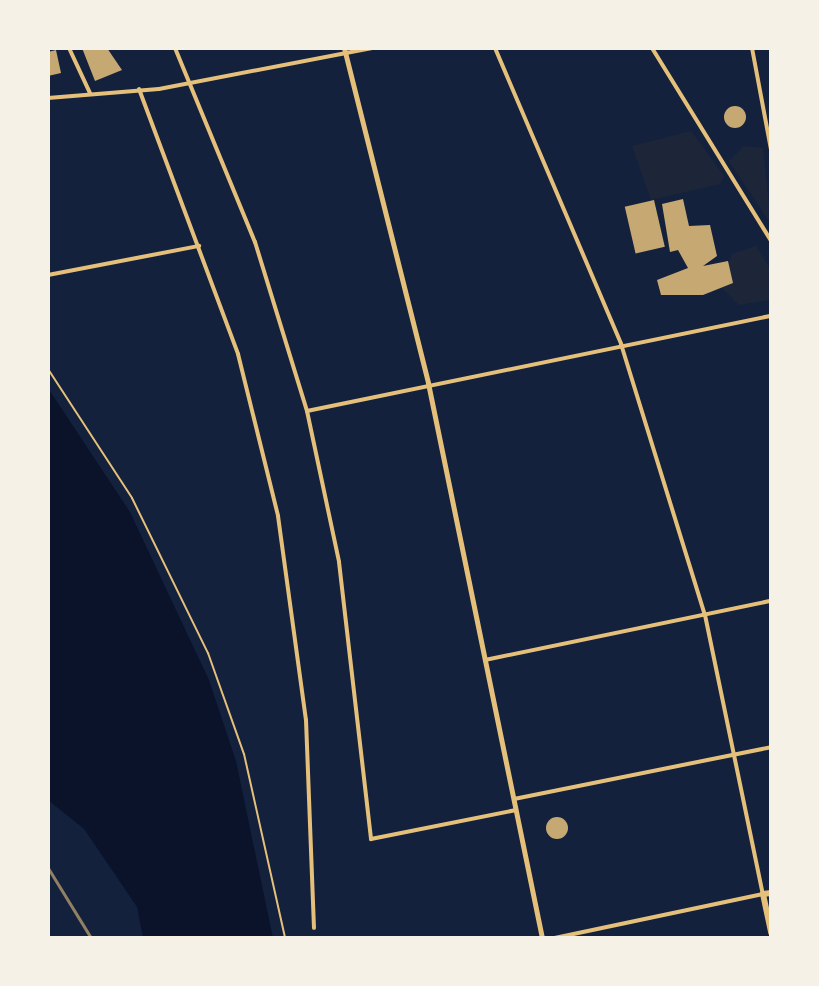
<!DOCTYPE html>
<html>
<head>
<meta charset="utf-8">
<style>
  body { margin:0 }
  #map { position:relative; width:819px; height:986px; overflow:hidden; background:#14213d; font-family:Barlow,sans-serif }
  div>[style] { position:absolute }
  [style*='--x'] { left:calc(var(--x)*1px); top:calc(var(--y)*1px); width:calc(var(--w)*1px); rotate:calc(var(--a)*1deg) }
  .green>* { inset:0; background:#1d2539 }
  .water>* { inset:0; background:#0b132b }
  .building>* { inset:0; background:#c6a872; transform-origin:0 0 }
  .round { border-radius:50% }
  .path>* { height:2px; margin:-1px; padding:0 1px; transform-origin:1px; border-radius:1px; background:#e5c07b }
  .minor>* { height:4px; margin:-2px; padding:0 2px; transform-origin:2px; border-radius:2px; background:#e5c07b }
  .tertiary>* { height:5px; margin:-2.5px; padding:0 2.5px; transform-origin:2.5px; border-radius:2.5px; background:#e5c07b }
  .secondary>* { height:6px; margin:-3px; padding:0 3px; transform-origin:3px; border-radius:3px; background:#e5c07b }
  .rail>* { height:3px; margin:-1.5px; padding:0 1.5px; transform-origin:1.5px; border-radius:1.5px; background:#918062 }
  span { translate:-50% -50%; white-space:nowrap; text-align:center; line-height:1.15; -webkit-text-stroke:8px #f6f1e7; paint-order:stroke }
  .frame { position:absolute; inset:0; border:50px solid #f6f1e7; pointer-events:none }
</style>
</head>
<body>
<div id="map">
  <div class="green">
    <div style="clip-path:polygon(691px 131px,724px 176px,720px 184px,651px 200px,632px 146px)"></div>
    <div style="clip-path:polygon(744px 146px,763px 148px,771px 224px,729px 161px)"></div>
    <div style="clip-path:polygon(756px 246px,771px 270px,771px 300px,739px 305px,720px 286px,732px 254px)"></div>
  </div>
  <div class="water">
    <div style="clip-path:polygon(48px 388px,130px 512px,209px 680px,236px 761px,273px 938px,143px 938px,137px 907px,84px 829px,48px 800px)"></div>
  </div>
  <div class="building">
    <div style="clip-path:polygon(82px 48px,107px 48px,122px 70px,95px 81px)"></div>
    <div style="clip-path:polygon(56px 50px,61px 73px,48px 76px,48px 52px)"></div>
    <div class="round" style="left:724px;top:106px;width:22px;height:22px"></div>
    <div style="clip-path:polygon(683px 199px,689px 226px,710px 225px,717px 256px,703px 266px,728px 261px,733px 283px,703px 295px,661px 295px,657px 280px,688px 268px,678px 250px,670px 252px,662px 204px)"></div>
    <div style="left:654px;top:200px;width:48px;height:30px;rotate:77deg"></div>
    <div class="round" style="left:546px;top:817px;width:22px;height:22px"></div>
  </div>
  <div class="path">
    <div style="--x:48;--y:369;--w:154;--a:56.9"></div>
    <div style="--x:132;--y:498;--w:173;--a:63.9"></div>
    <div style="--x:208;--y:653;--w:107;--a:70.4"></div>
    <div style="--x:244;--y:754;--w:189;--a:77.4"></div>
  </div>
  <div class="minor">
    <div style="--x:69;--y:48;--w:50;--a:65"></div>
    <div style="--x:175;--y:48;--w:210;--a:67.6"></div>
    <div style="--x:255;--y:242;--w:177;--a:72.9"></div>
    <div style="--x:307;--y:411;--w:154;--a:78"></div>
    <div style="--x:339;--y:562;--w:279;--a:83.4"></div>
    <div style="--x:371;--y:839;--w:148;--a:-11.3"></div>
    <div style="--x:495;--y:48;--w:322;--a:66.9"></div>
    <div style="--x:621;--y:344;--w:284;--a:72.8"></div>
    <div style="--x:705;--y:615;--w:285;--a:78.3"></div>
    <div style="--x:763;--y:894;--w:213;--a:168.1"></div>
    <div style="--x:652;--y:48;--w:227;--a:58.3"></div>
    <div style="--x:752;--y:48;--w:104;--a:79.4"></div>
    <div style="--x:139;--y:89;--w:283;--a:69.5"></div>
    <div style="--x:238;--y:354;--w:167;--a:76.1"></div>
    <div style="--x:278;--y:516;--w:206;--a:82.2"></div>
    <div style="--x:306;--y:720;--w:208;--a:87.8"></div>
    <div style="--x:48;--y:98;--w:111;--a:-4.6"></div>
    <div style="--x:159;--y:89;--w:217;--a:-10.9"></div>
    <div style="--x:48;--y:275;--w:154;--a:-10.9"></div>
    <div style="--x:307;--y:411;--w:474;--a:-11.6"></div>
    <div style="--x:485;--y:660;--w:292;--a:-11.7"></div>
    <div style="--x:514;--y:799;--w:262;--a:-11.4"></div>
  </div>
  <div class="tertiary">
    <div style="--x:344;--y:48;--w:345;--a:75.9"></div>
    <div style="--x:428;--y:383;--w:567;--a:78.39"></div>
  </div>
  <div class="secondary">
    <div style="--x:771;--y:893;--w:8;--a:173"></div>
    <div style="--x:763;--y:894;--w:40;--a:78"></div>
  </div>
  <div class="rail">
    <div style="--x:48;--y:868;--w:82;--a:58.4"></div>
  </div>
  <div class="frame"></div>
</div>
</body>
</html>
